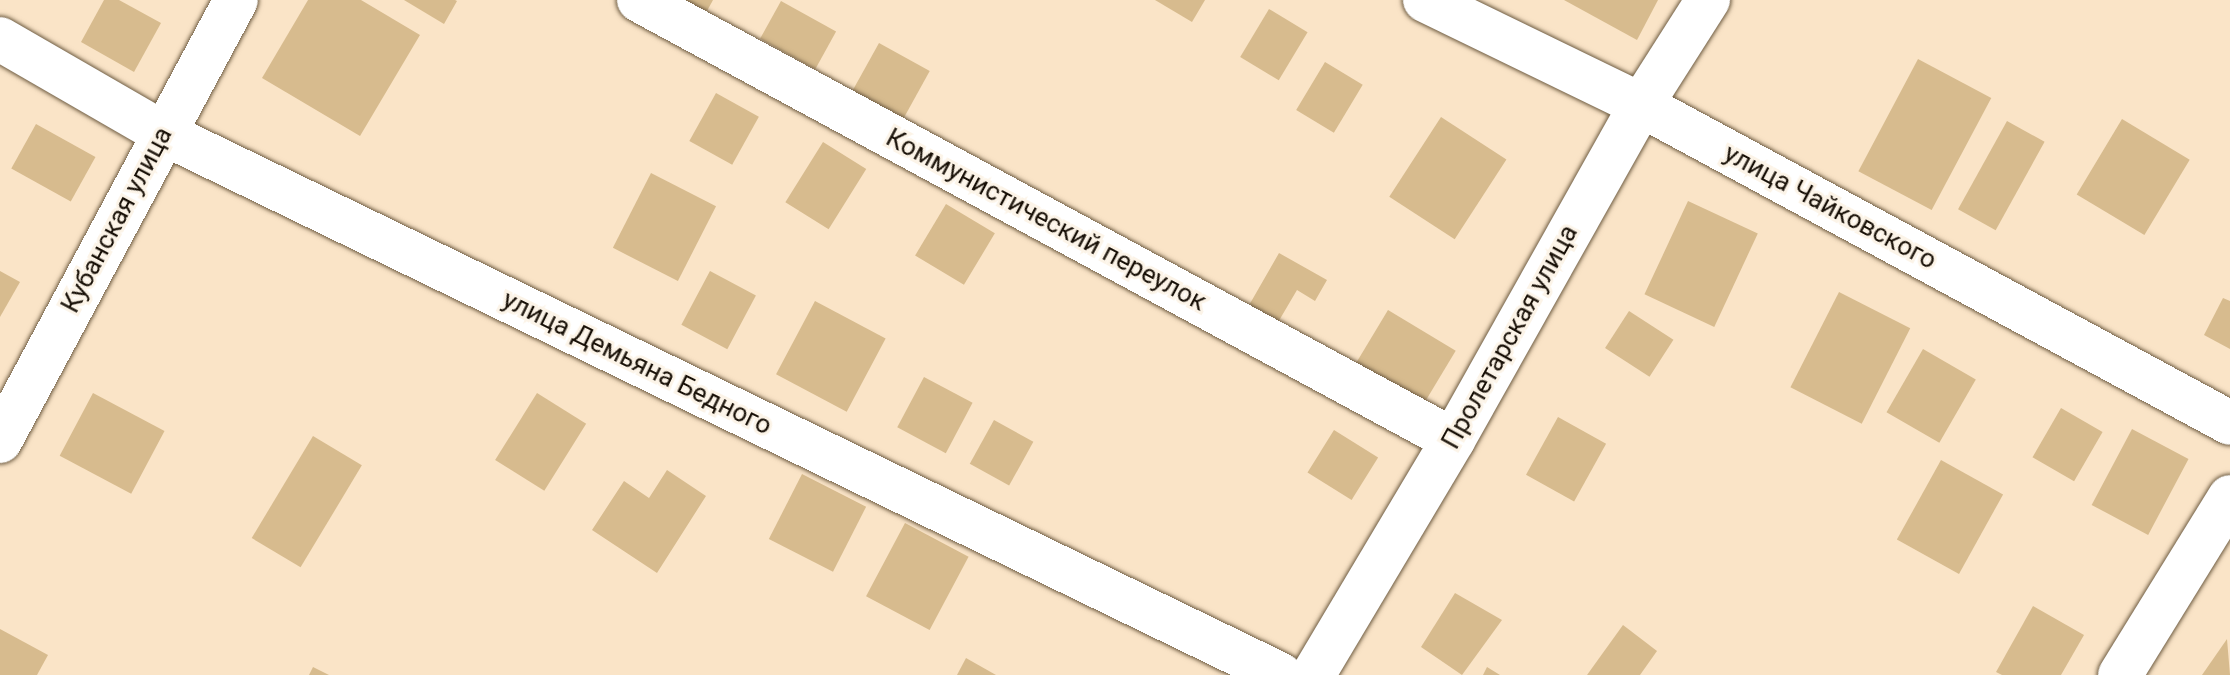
<!DOCTYPE html>
<html>
<head>
<meta charset="utf-8">
<style>
  body { margin:0 }
  #map { position:relative; width:2230px; height:675px; overflow:hidden; background:#fae4c7; font-family:Roboto,sans-serif }
  div>[style] { position:absolute }
  [style*='--x'] { left:calc(var(--x)*1px); top:calc(var(--y)*1px); width:calc(var(--w)*1px); rotate:calc(var(--a)*1deg) }
  .building>* { inset:0; background:#d7bb8e; transform-origin:0 0 }
  .roads { filter:drop-shadow(0 0 2px #6e5c42) drop-shadow(0 0 2px #6e5c42) }
  .minor>* { height:44px; margin:-22px; padding:0 22px; transform-origin:22px; border-radius:22px; background:#fff }
  span { translate:-50% -50%; white-space:nowrap; text-align:center; line-height:1.15; -webkit-text-stroke:6px #fcf4e8; paint-order:stroke }
  .street-label { font-size:26px; color:#181007 }
</style>
</head>
<body>
<div id="map">
  <div class="building">
    <div style="clip-path:polygon(104px 0,119px 0,161px 23px,134px 72px,81px 42px)"></div>
    <div style="clip-path:polygon(308px 0,361px 0,420px 35px,360px 136px,262px 78px)"></div>
    <div style="clip-path:polygon(404px 0,455px 0,457px 1px,444px 24px)"></div>
    <div style="clip-path:polygon(660px 0,713px 0,701px 22px)"></div>
    <div style="clip-path:polygon(1155px 0,1205px 0,1192px 22px)"></div>
    <div style="clip-path:polygon(1564px 0,1658px 0,1637px 40px)"></div>
    <div style="left:781px;top:1px;width:63px;height:43px;rotate:29deg"></div>
    <div style="left:1269px;top:9px;width:45px;height:56px;rotate:31deg"></div>
    <div style="left:879px;top:43px;width:58px;height:55px;rotate:29deg"></div>
    <div style="left:1918px;top:59px;width:83px;height:127px;rotate:28deg"></div>
    <div style="left:1325px;top:62px;width:44px;height:56px;rotate:31deg"></div>
    <div style="left:716px;top:93px;width:49px;height:55px;rotate:29deg"></div>
    <div style="left:1441px;top:117px;width:78px;height:95px;rotate:33deg"></div>
    <div style="left:2122px;top:119px;width:79px;height:88px;rotate:31deg"></div>
    <div style="left:2007px;top:121px;width:43px;height:101px;rotate:29deg"></div>
    <div style="left:36px;top:124px;width:68px;height:51px;rotate:29deg"></div>
    <div style="left:823px;top:142px;width:51px;height:71px;rotate:32deg"></div>
    <div style="left:651px;top:173px;width:73px;height:84px;rotate:27deg"></div>
    <div style="left:1688px;top:201px;width:77px;height:103px;rotate:25deg"></div>
    <div style="left:946px;top:204px;width:57px;height:60px;rotate:31deg"></div>
    <div style="clip-path:polygon(1279px 253px,1327px 280px,1315px 301px,1297px 290px,1277px 324px,1248px 307px)"></div>
    <div style="clip-path:polygon(0 271px,20px 282px,0 317px)"></div>
    <div style="left:710px;top:271px;width:52px;height:61px;rotate:28deg"></div>
    <div style="left:1839px;top:292px;width:80px;height:107px;rotate:27deg"></div>
    <div style="clip-path:polygon(2223px 298px,2230px 301px,2230px 349px,2204px 335px)"></div>
    <div style="left:815px;top:301px;width:80px;height:83px;rotate:28deg"></div>
    <div style="left:1388px;top:310px;width:79px;height:66px;rotate:31deg"></div>
    <div style="left:1629px;top:311px;width:53px;height:44px;rotate:33deg"></div>
    <div style="left:1923px;top:349px;width:61px;height:73px;rotate:30deg"></div>
    <div style="left:924px;top:377px;width:55px;height:57px;rotate:28deg"></div>
    <div style="left:93px;top:393px;width:81px;height:71px;rotate:28deg"></div>
    <div style="left:537px;top:393px;width:58px;height:79px;rotate:32deg"></div>
    <div style="left:2061px;top:408px;width:48px;height:57px;rotate:30deg"></div>
    <div style="left:1558px;top:417px;width:55px;height:66px;rotate:29deg"></div>
    <div style="left:994px;top:420px;width:45px;height:50px;rotate:29deg"></div>
    <div style="left:2132px;top:429px;width:64px;height:86px;rotate:28deg"></div>
    <div style="left:1334px;top:430px;width:52px;height:50px;rotate:32deg"></div>
    <div style="left:313px;top:436px;width:57px;height:119px;rotate:31deg"></div>
    <div style="left:1941px;top:460px;width:71px;height:91px;rotate:29deg"></div>
    <div style="clip-path:polygon(667px 470px,706px 496px,657px 573px,592px 530px,624px 481px,649px 498px)"></div>
    <div style="left:802px;top:474px;width:72px;height:73px;rotate:27deg"></div>
    <div style="left:905px;top:523px;width:72px;height:83px;rotate:28deg"></div>
    <div style="clip-path:polygon(1455px 593px,1502px 620px,1462px 675px,1421px 647px)"></div>
    <div style="clip-path:polygon(2033px 606px,2084px 635px,2061px 675px,2002px 675px,1996px 672px)"></div>
    <div style="clip-path:polygon(1623px 625px,1657px 651px,1640px 675px,1587px 675px)"></div>
    <div style="clip-path:polygon(0 629px,48px 655px,37px 675px,0 675px)"></div>
    <div style="clip-path:polygon(2227px 639px,2230px 675px,2202px 675px)"></div>
    <div style="clip-path:polygon(966px 658px,996px 675px,957px 675px)"></div>
    <div style="clip-path:polygon(313px 667px,329px 675px,309px 675px)"></div>
    <div style="clip-path:polygon(1487px 667px,1500px 675px,1483px 675px)"></div>
  </div>
  <div class="roads">
    <div class="minor">
      <div style="--x:639;--y:0;--w:925;--a:28.39"></div>
      <div style="--x:1425;--y:0;--w:240;--a:25.9"></div>
      <div style="--x:1641;--y:105;--w:669;--a:28.36"></div>
      <div style="--x:0;--y:39;--w:188;--a:30"></div>
      <div style="--x:163;--y:133;--w:1242;--a:25.86"></div>
      <div style="--x:0;--y:441;--w:500;--a:-61.85"></div>
      <div style="--x:1313;--y:675;--w:274;--a:-59.2"></div>
      <div style="--x:1453;--y:440;--w:384;--a:-60.7"></div>
      <div style="--x:1641;--y:105;--w:125;--a:-57.5"></div>
      <div style="--x:2120;--y:675;--w:209;--a:-58.3"></div>
    </div>
  </div>
  <div class="street-label">
    <span style="left:1830px;top:207px;rotate:28deg">улица Чайковского</span>
    <span style="left:117px;top:220px;rotate:-62deg">Кубанская улица</span>
    <span style="left:1046px;top:220px;rotate:28deg">Коммунистический переулок</span>
    <span style="left:1510px;top:337px;rotate:-61deg">Пролетарская улица</span>
    <span style="left:637px;top:363px;rotate:26deg">улица Демьяна Бедного</span>
  </div>
</div>
</body>
</html>
